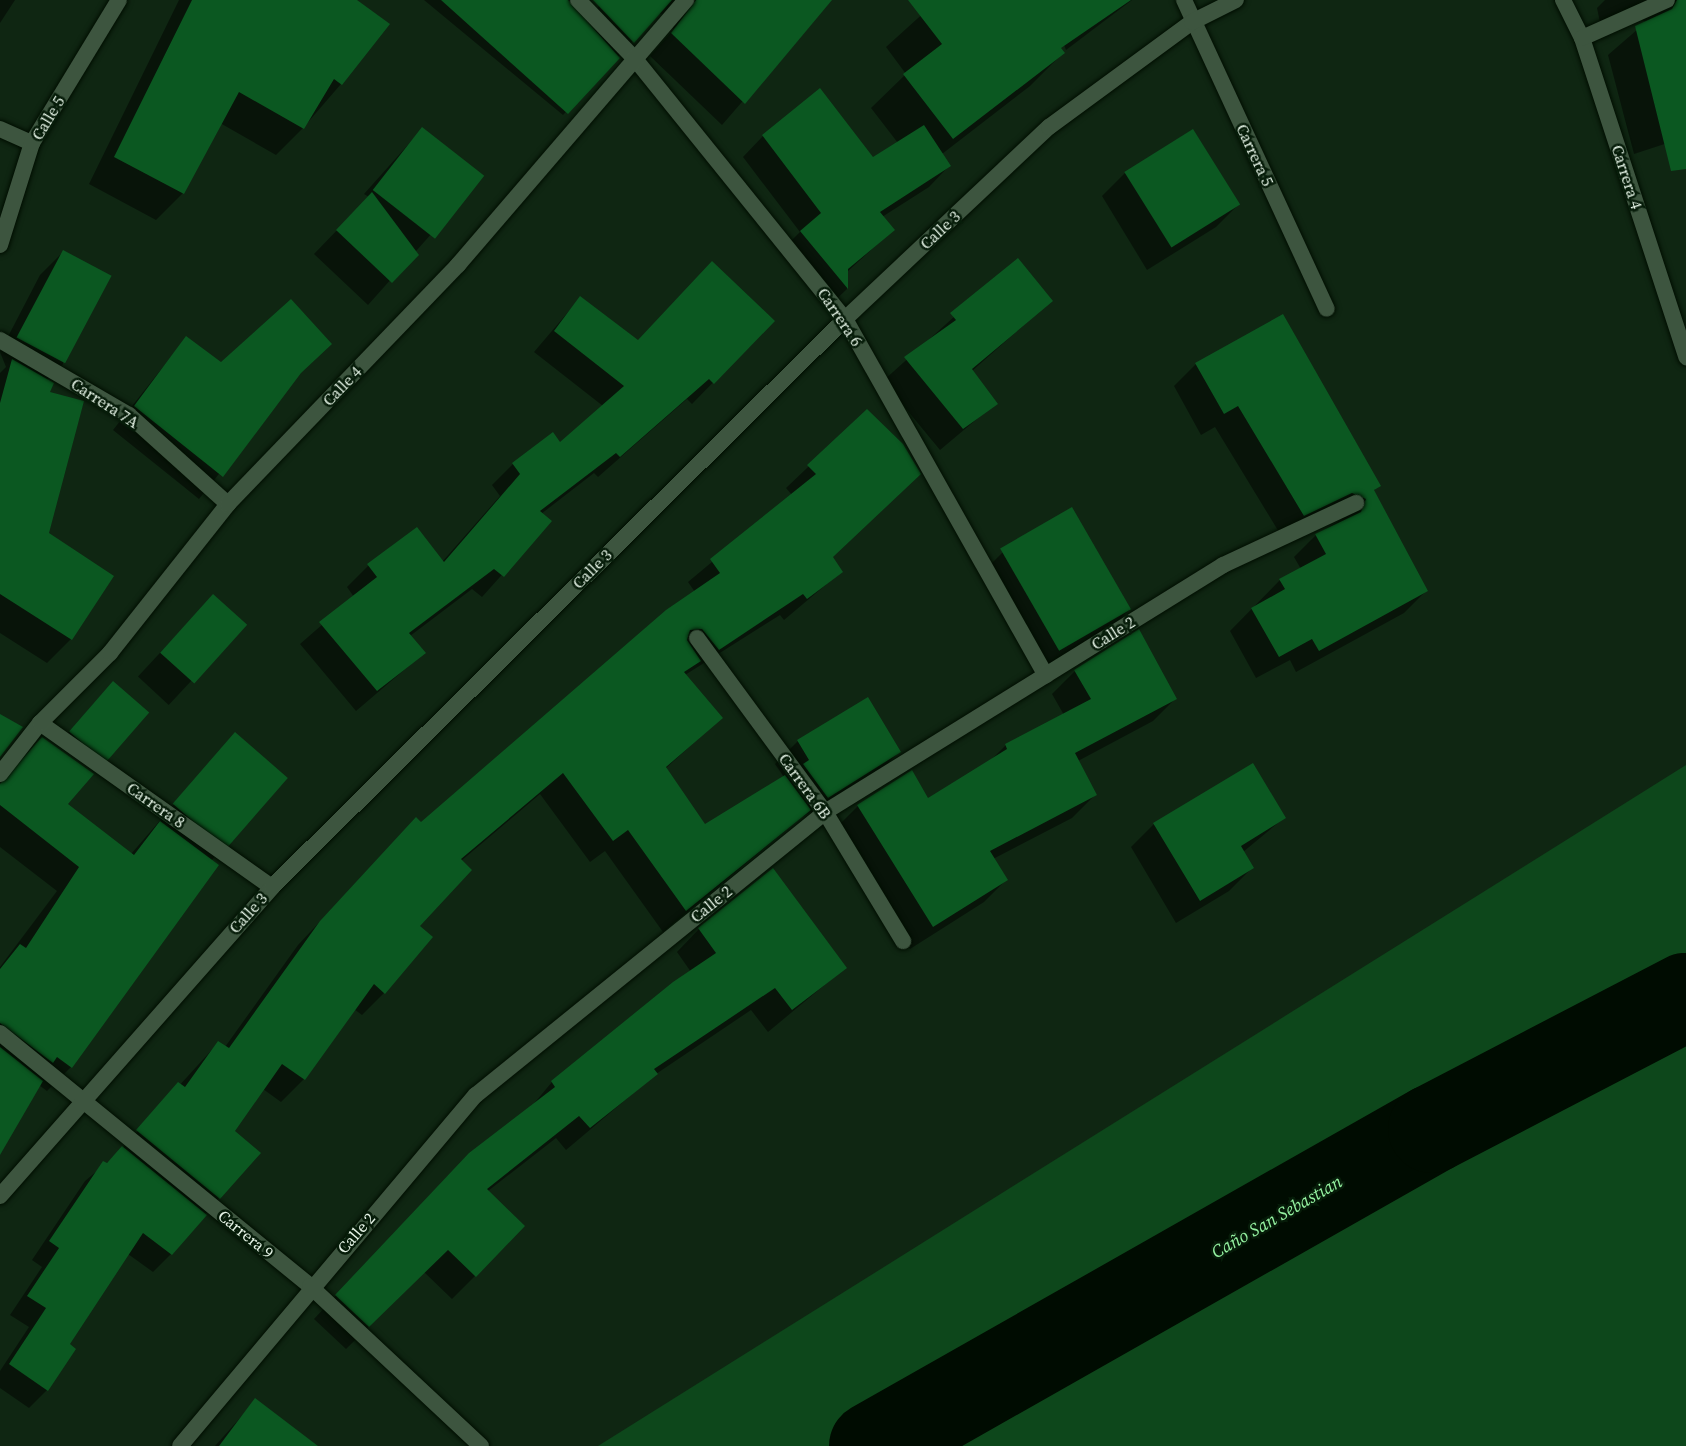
<!DOCTYPE html>
<html>
<head>
<meta charset="utf-8">
<style>
  body { margin:0 }
  #map { position:relative; width:1686px; height:1446px; overflow:hidden; background:#0f2612; font-family:"Source Serif 4",serif }
  div>[style] { position:absolute }
  [style*='--x'] { left:calc(var(--x)*1px); top:calc(var(--y)*1px); width:calc(var(--w)*1px); rotate:calc(var(--a)*1deg) }
  .green>* { inset:0; background:#0d471b }
  .shadow>* { inset:0; background:#0007; transform-origin:0 0 }
  .river>* { height:88px; margin:-44px; padding:0 44px; transform-origin:44px; border-radius:44px; background:#000c01 }
  .building>* { inset:0; background:#0b5821; transform-origin:0 0 }
  .roads { filter:drop-shadow(0 0 2px #000e01) drop-shadow(0 0 2px #000e01) }
  .minor>* { height:16px; margin:-8px; padding:0 8px; transform-origin:8px; border-radius:8px; background:#3d553f }
  span { translate:-50% -50%; white-space:nowrap; text-align:center; line-height:1.15; -webkit-text-stroke:5px #061c09; paint-order:stroke }
  .street-label { font-size:16px; color:#e6f4e7 }
  .water-label { font-size:18px; color:#95f2a1; font-style:italic }
</style>
</head>
<body>
<div id="map">
  <div class="green">
    <div style="clip-path:polygon(1686px 765px,1686px 1446px,598px 1446px)"></div>
  </div>
  <div class="shadow">
    <div style="clip-path:polygon(0 0,15px 0,0 23px)"></div>
    <div style="clip-path:polygon(179px 0,355px 0,341px 84px,303px 128px,276px 155px,220px 123px,183px 193px,156px 220px,89px 184px)"></div>
    <div style="clip-path:polygon(424px 0,547px 0,582px 31px,603px 0,830px 0,722px 125px,650px 56px,673px 30px,671px 13px,658px 14px,563px 115px)"></div>
    <div style="clip-path:polygon(938px 0,1022px 0,1063px 53px,1030px 86px,942px 154px,949px 166px,929px 187px,882px 217px,893px 230px,847px 272px,847px 289px,827px 308px,780px 252px,800px 232px,743px 157px,763px 136px,872px 159px,898px 143px,871px 108px,906px 74px,886px 47px)"></div>
    <div style="clip-path:polygon(1046px 0,1132px 0,1066px 50px)"></div>
    <div style="clip-path:polygon(1605px 0,1686px 0,1686px 137px,1634px 154px,1608px 55px,1646px 22px,1635px 17px,1602px 32px,1597px 8px)"></div>
    <div style="clip-path:polygon(422px 129px,482px 177px,368px 305px,314px 254px,369px 197px,364px 194px)"></div>
    <div style="clip-path:polygon(1125px 173px,1239px 204px,1216px 227px,1147px 270px,1102px 196px)"></div>
    <div style="clip-path:polygon(63px 252px,63px 364px,46px 381px,47px 534px,112px 576px,71px 639px,47px 663px,0 633px,0 373px,6px 367px,0 352px,40px 275px)"></div>
    <div style="clip-path:polygon(1017px 260px,1051px 301px,972px 371px,996px 403px,940px 450px,883px 381px)"></div>
    <div style="clip-path:polygon(580px 298px,638px 341px,773px 321px,692px 404px,687px 399px,598px 477px,594px 473px,541px 514px,550px 521px,482px 597px,472px 589px,410px 636px,424px 653px,356px 711px,300px 644px,354px 597px,347px 587px,368px 566px,417px 529px,442px 562px,500px 496px,492px 485px,513px 464px,552px 434px,560px 444px,603px 406px,534px 352px)"></div>
    <div style="clip-path:polygon(186px 338px,221px 364px,295px 378px,199px 499px,113px 430px)"></div>
    <div style="clip-path:polygon(1196px 364px,1379px 485px,1373px 491px,1426px 591px,1404px 613px,1296px 672px,1290px 660px,1256px 678px,1230px 631px,1280px 580px,1301px 569px,1294px 557px,1316px 535px,1342px 519px,1282px 537px,1215px 427px,1201px 435px,1174px 386px)"></div>
    <div style="clip-path:polygon(867px 411px,831px 558px,841px 572px,784px 620px,780px 615px,685px 675px,721px 718px,665px 769px,705px 826px,784px 777px,775px 764px,798px 741px,899px 752px,876px 775px,802px 817px,663px 932px,605px 851px,590px 862px,540px 794px,461px 861px,417px 926px,384px 993px,362px 1015px,354px 1009px,304px 1079px,281px 1102px,263px 1089px,233px 1131px,219px 1198px,171px 1254px,153px 1272px,128px 1254px,68px 1345px,47px 1390px,29px 1408px,0 1388px,0 1371px,29px 1327px,10px 1315px,42px 1267px,32px 1260px,85px 1181px,116px 1155px,218px 1043px,225px 1047px,298px 945px,416px 819px,421px 824px,695px 592px,688px 582px,792px 495px,786px 488px)"></div>
    <div style="clip-path:polygon(1072px 509px,1130px 609px,1107px 632px,1040px 673px,980px 575px,1003px 552px)"></div>
    <div style="left:213px;top:596px;width:42px;height:110px;rotate:43deg"></div>
    <div style="clip-path:polygon(1075px 671px,1175px 699px,1153px 721px,1078px 761px,1095px 795px,1072px 818px,993px 859px,1006px 880px,984px 902px,910px 949px,835px 829px,858px 806px,928px 800px,988px 763px,1006px 745px,1064px 715px,1052px 694px)"></div>
    <div style="clip-path:polygon(102px 694px,107px 757px,96px 769px,59px 743px)"></div>
    <div style="clip-path:polygon(235px 734px,286px 779px,211px 861px,71px 1067px,47px 1091px,39px 1085px,0 1152px,0 967px,57px 891px,0 847px,0 786px,66px 804px,131px 854px)"></div>
    <div style="clip-path:polygon(1284px 818px,1243px 852px,1252px 868px,1229px 891px,1176px 923px,1131px 847px,1154px 824px)"></div>
    <div style="clip-path:polygon(699px 929px,845px 968px,768px 1032px,751px 1010px,656px 1074px,566px 1150px,556px 1138px,488px 1191px,523px 1226px,475px 1276px,452px 1299px,424px 1272px,346px 1349px,314px 1319px,446px 1178px,531px 1107px,552px 1082px,691px 972px,677px 952px)"></div>
    <div style="clip-path:polygon(256px 1400px,315px 1446px,215px 1446px)"></div>
  </div>
  <div class="river">
    <div style="--x:873;--y:1446;--w:643;--a:-29.56"></div>
    <div style="--x:1432;--y:1129;--w:286;--a:-27.5"></div>
  </div>
  <div class="building">
    <div style="clip-path:polygon(192px 0,357px 0,390px 24px,342px 85px,334px 79px,304px 129px,239px 92px,184px 194px,114px 157px)"></div>
    <div style="clip-path:polygon(441px 0,568px 0,620px 58px,568px 114px)"></div>
    <div style="clip-path:polygon(593px 0,672px 0,634px 43px)"></div>
    <div style="clip-path:polygon(696px 0,832px 0,745px 104px,671px 33px)"></div>
    <div style="clip-path:polygon(908px 0,1131px 0,1061px 48px,1065px 53px,953px 139px,903px 74px,942px 44px)"></div>
    <div style="clip-path:polygon(1677px 0,1686px 0,1686px 169px,1671px 171px,1635px 26px,1672px 9px)"></div>
    <div style="clip-path:polygon(820px 88px,873px 157px,924px 125px,951px 166px,880px 212px,895px 230px,848px 269px,848px 289px,800px 231px,821px 213px,762px 135px)"></div>
    <div style="left:422px;top:127px;width:79px;height:80px;rotate:38deg"></div>
    <div style="left:1193px;top:129px;width:89px;height:81px;rotate:58deg"></div>
    <div style="clip-path:polygon(372px 192px,419px 255px,392px 283px,336px 230px)"></div>
    <div style="left:63px;top:250px;width:55px;height:99px;rotate:28deg"></div>
    <div style="clip-path:polygon(1018px 258px,1053px 301px,972px 369px,998px 404px,963px 429px,904px 357px,956px 320px,950px 313px)"></div>
    <div style="clip-path:polygon(712px 261px,775px 321px,714px 384px,709px 379px,620px 457px,616px 453px,540px 511px,552px 521px,504px 577px,494px 569px,409px 633px,426px 653px,377px 691px,319px 622px,377px 577px,367px 564px,417px 527px,444px 562px,520px 474px,512px 463px,553px 432px,560px 442px,624px 386px,554px 331px,580px 296px,638px 340px)"></div>
    <div style="clip-path:polygon(291px 299px,332px 344px,301px 373px,223px 477px,134px 406px,186px 336px,221px 362px)"></div>
    <div style="clip-path:polygon(1283px 314px,1381px 486px,1374px 490px,1428px 591px,1319px 651px,1312px 639px,1279px 657px,1251px 608px,1285px 589px,1279px 579px,1326px 554px,1315px 534px,1361px 512px,1366px 499px,1352px 493px,1304px 516px,1238px 406px,1224px 414px,1195px 363px)"></div>
    <div style="clip-path:polygon(12px 359px,54px 383px,50px 392px,84px 401px,49px 533px,114px 576px,72px 640px,0 594px,0 403px)"></div>
    <div style="clip-path:polygon(867px 409px,903px 444px,921px 474px,833px 557px,843px 572px,807px 599px,803px 594px,719px 650px,702px 629px,690px 630px,687px 640px,701px 661px,684px 672px,723px 718px,666px 767px,705px 824px,785px 775px,811px 810px,686px 911px,628px 830px,613px 841px,563px 773px,461px 859px,472px 870px,420px 926px,433px 937px,385px 994px,374px 984px,305px 1080px,282px 1064px,235px 1131px,261px 1153px,220px 1199px,136px 1130px,178px 1082px,185px 1087px,218px 1041px,229px 1048px,320px 921px,416px 817px,421px 822px,666px 610px,720px 573px,710px 559px,816px 474px,807px 465px)"></div>
    <div style="left:1072px;top:507px;width:118px;height:83px;rotate:60deg"></div>
    <div style="left:213px;top:594px;width:46px;height:79px;rotate:42deg"></div>
    <div style="clip-path:polygon(1139px 629px,1177px 699px,1075px 753px,1097px 795px,990px 851px,1008px 880px,933px 927px,857px 805px,912px 770px,928px 798px,1007px 749px,1005px 744px,1091px 699px,1074px 670px)"></div>
    <div style="left:113px;top:681px;width:48px;height:67px;rotate:41deg"></div>
    <div style="clip-path:polygon(868px 697px,901px 752px,828px 798px,803px 764px,809px 760px,797px 740px)"></div>
    <div style="clip-path:polygon(0 714px,23px 727px,0 757px)"></div>
    <div style="left:235px;top:732px;width:70px;height:95px;rotate:41deg"></div>
    <div style="clip-path:polygon(42px 737px,94px 774px,68px 804px,134px 855px,160px 821px,219px 865px,72px 1068px,57px 1057px,53px 1063px,0 1023px,0 969px,20px 944px,26px 948px,79px 867px,0 805px,0 784px)"></div>
    <div style="clip-path:polygon(1253px 763px,1286px 818px,1241px 846px,1254px 868px,1200px 901px,1153px 823px)"></div>
    <div style="clip-path:polygon(773px 868px,847px 968px,792px 1010px,775px 988px,654px 1069px,658px 1074px,590px 1128px,579px 1116px,487px 1189px,525px 1226px,476px 1277px,448px 1250px,369px 1327px,335px 1295px,469px 1153px,555px 1087px,551px 1081px,673px 982px,716px 953px,698px 928px)"></div>
    <div style="clip-path:polygon(0 1047px,43px 1081px,0 1155px)"></div>
    <div style="clip-path:polygon(122px 1146px,207px 1215px,172px 1255px,143px 1233px,70px 1344px,76px 1349px,48px 1391px,9px 1364px,46px 1308px,27px 1296px,59px 1248px,49px 1241px,103px 1161px,107px 1163px)"></div>
    <div style="clip-path:polygon(255px 1398px,318px 1446px,219px 1446px)"></div>
  </div>
  <div class="roads">
    <div class="minor">
      <div style="--x:578;--y:0;--w:82;--a:46"></div>
      <div style="--x:635;--y:59;--w:334;--a:51.1"></div>
      <div style="--x:845;--y:319;--w:409;--a:60.6"></div>
      <div style="--x:1184;--y:0;--w:340;--a:65.2"></div>
      <div style="--x:1563;--y:0;--w:42;--a:63.4"></div>
      <div style="--x:1582;--y:38;--w:336;--a:71.9"></div>
      <div style="--x:1582;--y:38;--w:93;--a:-24.1"></div>
      <div style="--x:0;--y:129;--w:35;--a:24"></div>
      <div style="--x:0;--y:245;--w:107;--a:-72.6"></div>
      <div style="--x:32;--y:143;--w:167;--a:-58.7"></div>
      <div style="--x:0;--y:340;--w:149;--a:30.2"></div>
      <div style="--x:129;--y:415;--w:133;--a:42"></div>
      <div style="--x:697;--y:638;--w:216;--a:53.7"></div>
      <div style="--x:825;--y:812;--w:151;--a:58.8"></div>
      <div style="--x:40;--y:723;--w:284;--a:35.3"></div>
      <div style="--x:0;--y:774;--w:65;--a:-51.9"></div>
      <div style="--x:40;--y:723;--w:99;--a:-45"></div>
      <div style="--x:110;--y:653;--w:190;--a:-51.6"></div>
      <div style="--x:228;--y:504;--w:332;--a:-46.1"></div>
      <div style="--x:458;--y:265;--w:350;--a:-49.3"></div>
      <div style="--x:0;--y:1033;--w:400;--a:39.2"></div>
      <div style="--x:310;--y:1286;--w:234;--a:43.1"></div>
      <div style="--x:0;--y:1196;--w:412;--a:-48.6"></div>
      <div style="--x:272;--y:887;--w:807;--a:-44.75"></div>
      <div style="--x:845;--y:319;--w:280;--a:-43.3"></div>
      <div style="--x:1049;--y:127;--w:177;--a:-36.3"></div>
      <div style="--x:1192;--y:22;--w:49;--a:-26.6"></div>
      <div style="--x:180;--y:1446;--w:459;--a:-49.9"></div>
      <div style="--x:476;--y:1095;--w:449;--a:-39"></div>
      <div style="--x:825;--y:812;--w:468;--a:-31.8"></div>
      <div style="--x:1223;--y:565;--w:147;--a:-25"></div>
    </div>
  </div>
  <div class="street-label">
    <span style="left:48px;top:118px;rotate:-59deg">Calle 5</span>
    <span style="left:1255px;top:155px;rotate:65deg">Carrera 5</span>
    <span style="left:1627px;top:177px;rotate:72deg">Carrera 4</span>
    <span style="left:940px;top:230px;rotate:-43deg">Calle 3</span>
    <span style="left:840px;top:317px;rotate:56deg">Carrera 6</span>
    <span style="left:342px;top:386px;rotate:-46deg">Calle 4</span>
    <span style="left:105px;top:403px;rotate:33deg">Carrera 7A</span>
    <span style="left:592px;top:569px;rotate:-45deg">Calle 3</span>
    <span style="left:1113px;top:633px;rotate:-32deg">Calle 2</span>
    <span style="left:805px;top:786px;rotate:54deg">Carrera 6B</span>
    <span style="left:156px;top:805px;rotate:35deg">Carrera 8</span>
    <span style="left:711px;top:904px;rotate:-39deg">Calle 2</span>
    <span style="left:248px;top:913px;rotate:-48deg">Calle 3</span>
    <span style="left:356px;top:1233px;rotate:-49deg">Calle 2</span>
    <span style="left:246px;top:1234px;rotate:39deg">Carrera 9</span>
  </div>
  <div class="water-label">
    <span style="left:1277px;top:1217px;rotate:-30deg">Caño San Sebastian</span>
  </div>
</div>
</body>
</html>
